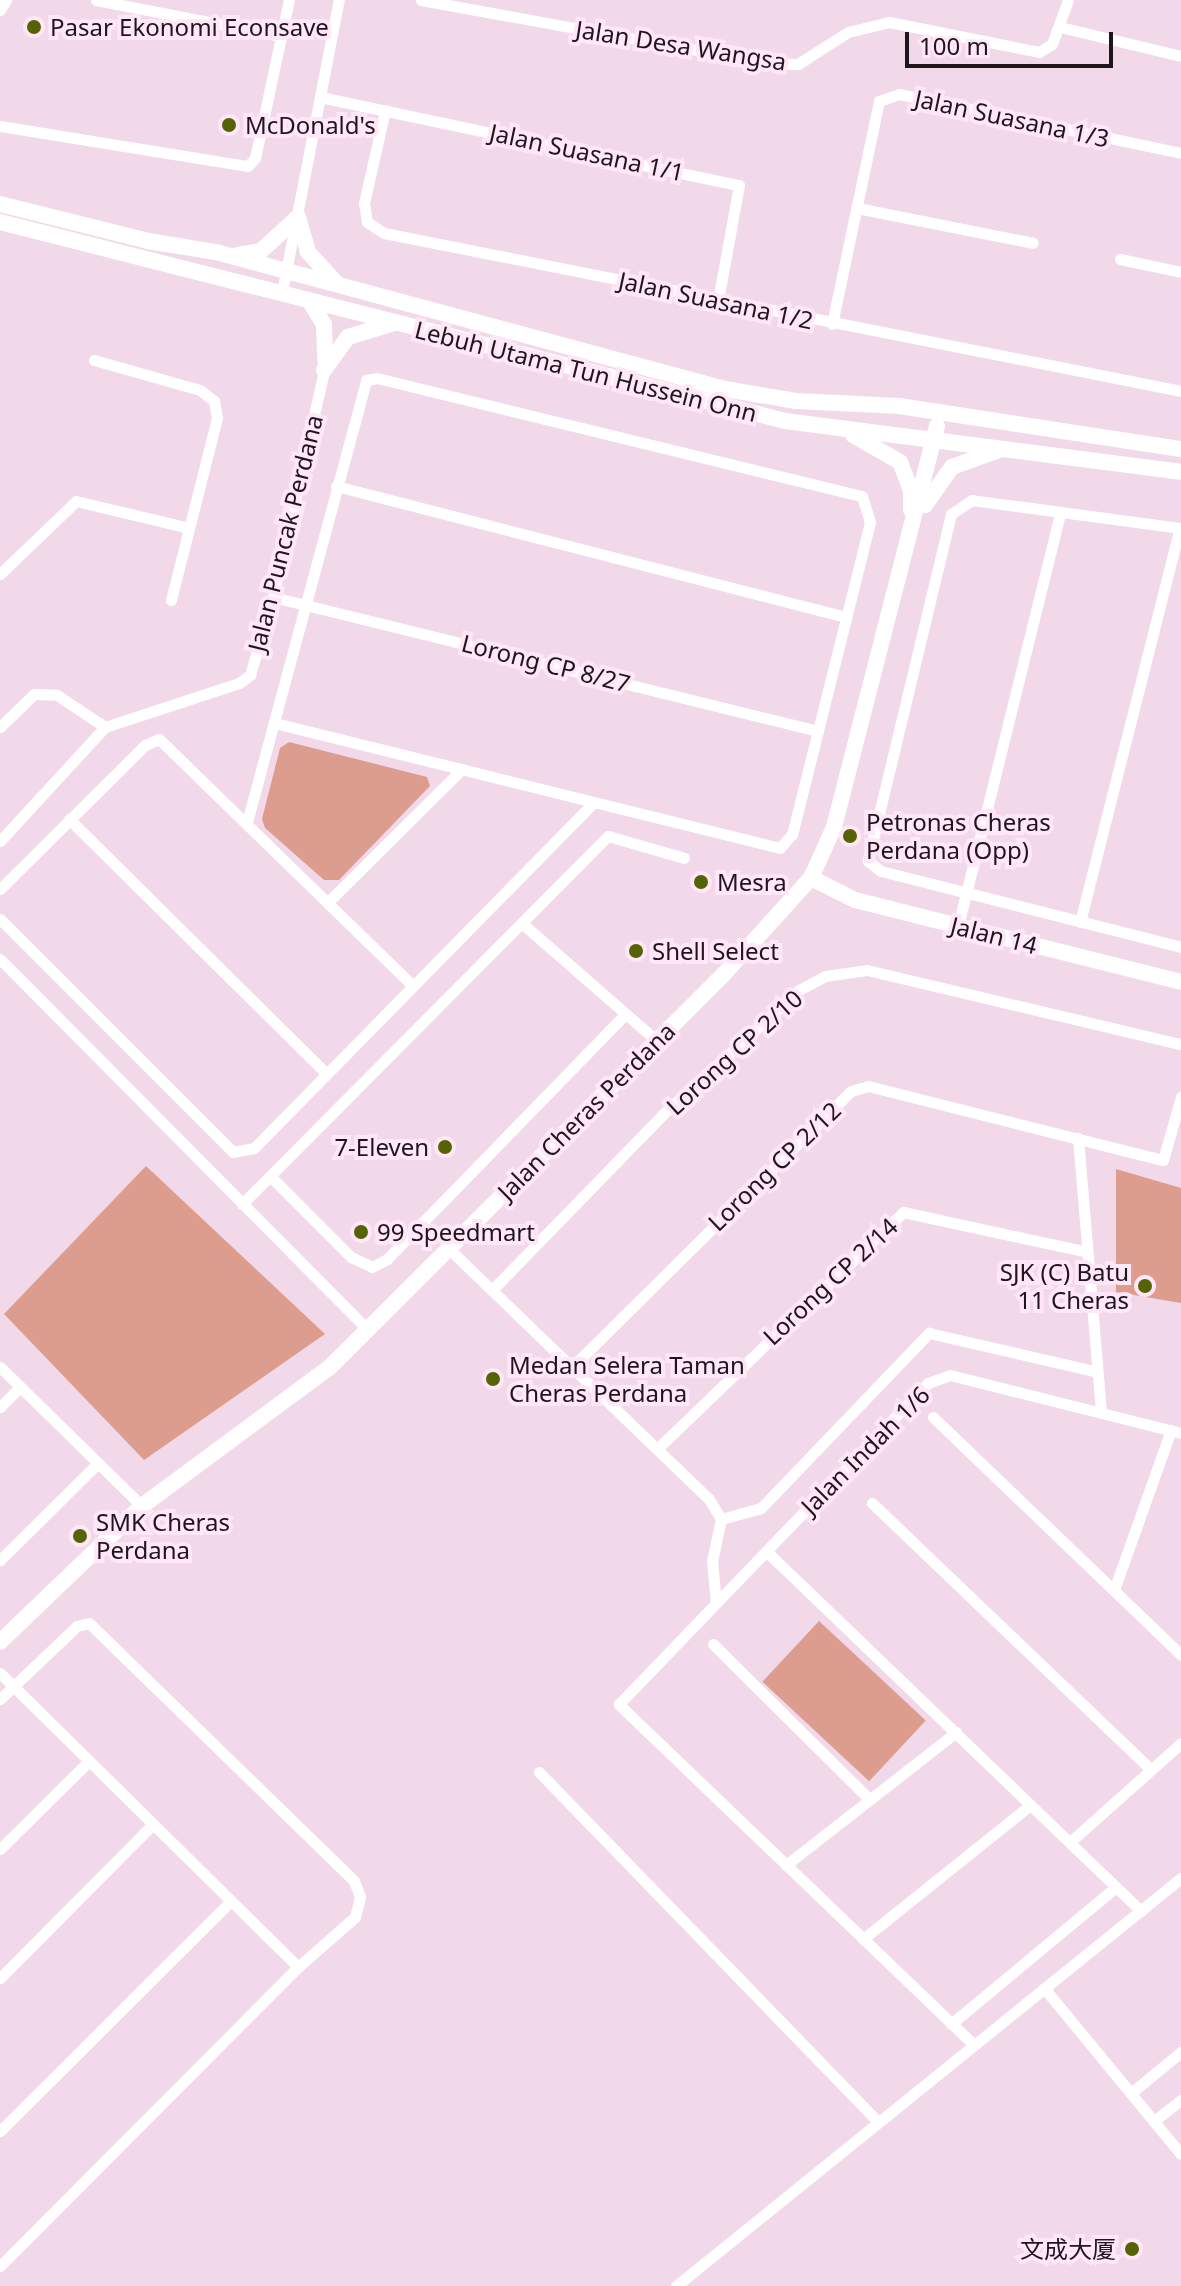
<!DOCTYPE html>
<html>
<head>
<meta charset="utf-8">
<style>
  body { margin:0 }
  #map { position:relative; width:1181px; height:2286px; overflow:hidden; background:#f1d9ea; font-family:"Noto Sans","Noto Sans SC",sans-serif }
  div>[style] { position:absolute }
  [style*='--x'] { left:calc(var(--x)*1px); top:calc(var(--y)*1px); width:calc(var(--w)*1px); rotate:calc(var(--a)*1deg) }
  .green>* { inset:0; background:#dc9d8f; transform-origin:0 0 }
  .street>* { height:11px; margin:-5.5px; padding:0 5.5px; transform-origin:5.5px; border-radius:5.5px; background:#fff }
  .secondary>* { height:16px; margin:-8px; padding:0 8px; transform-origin:8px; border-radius:8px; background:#fff }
  .dots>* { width:22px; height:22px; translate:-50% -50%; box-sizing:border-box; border:4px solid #ffe6f8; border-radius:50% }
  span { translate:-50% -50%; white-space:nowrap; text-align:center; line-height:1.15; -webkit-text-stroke:8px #ffe6f8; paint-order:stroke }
  .poi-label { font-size:24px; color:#1f161c }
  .left { translate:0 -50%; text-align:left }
  .right { translate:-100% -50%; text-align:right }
  .street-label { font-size:24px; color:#1f161c }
  .scale { position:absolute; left:905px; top:32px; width:208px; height:36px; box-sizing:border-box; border:4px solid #1f161c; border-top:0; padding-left:10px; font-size:24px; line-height:28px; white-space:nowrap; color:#1f161c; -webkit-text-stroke:6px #ffe6f8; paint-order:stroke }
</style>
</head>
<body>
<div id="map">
  <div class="green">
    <div style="clip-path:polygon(289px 742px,427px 777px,430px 786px,339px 880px,324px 880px,265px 828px,262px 819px,280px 748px)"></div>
    <div style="clip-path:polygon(146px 1166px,325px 1334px,144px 1460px,4px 1314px)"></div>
    <div style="clip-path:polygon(1116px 1169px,1181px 1188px,1181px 1303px,1116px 1292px)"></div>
    <div style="left:819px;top:1621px;width:146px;height:83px;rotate:43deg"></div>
  </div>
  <div class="street">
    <div style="--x:96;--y:0;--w:189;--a:11"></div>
    <div style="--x:421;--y:0;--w:353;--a:10.3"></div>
    <div style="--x:768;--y:63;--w:30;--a:2"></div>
    <div style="--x:798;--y:64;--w:59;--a:-32.6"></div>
    <div style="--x:848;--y:32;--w:42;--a:-13.7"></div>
    <div style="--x:889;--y:22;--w:153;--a:11.3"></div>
    <div style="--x:1039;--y:52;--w:15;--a:-32"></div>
    <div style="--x:1052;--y:44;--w:47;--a:-70"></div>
    <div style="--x:0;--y:10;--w:12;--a:-59"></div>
    <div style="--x:1060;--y:27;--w:124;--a:13.5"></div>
    <div style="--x:320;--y:97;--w:428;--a:11.9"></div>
    <div style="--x:739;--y:185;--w:117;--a:100.3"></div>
    <div style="--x:385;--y:110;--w:95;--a:102.7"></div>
    <div style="--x:364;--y:203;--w:19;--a:81"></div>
    <div style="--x:367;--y:222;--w:20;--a:33"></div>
    <div style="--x:384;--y:233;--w:813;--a:11.21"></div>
    <div style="--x:0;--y:126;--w:251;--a:9.2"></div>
    <div style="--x:248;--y:166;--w:11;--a:-49"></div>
    <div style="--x:255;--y:158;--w:162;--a:-77.9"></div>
    <div style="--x:857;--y:208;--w:179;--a:11.2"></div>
    <div style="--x:1120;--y:259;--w:62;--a:12"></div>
    <div style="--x:282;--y:292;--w:298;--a:-79"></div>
    <div style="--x:832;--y:324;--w:228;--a:-78.1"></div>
    <div style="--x:879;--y:101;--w:21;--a:-19"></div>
    <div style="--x:899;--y:94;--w:288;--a:11.8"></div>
    <div style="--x:94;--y:360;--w:110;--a:15.8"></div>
    <div style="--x:200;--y:390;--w:18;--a:38"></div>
    <div style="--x:214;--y:401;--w:17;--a:80"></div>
    <div style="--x:217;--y:418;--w:188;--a:104.2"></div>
    <div style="--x:336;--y:486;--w:527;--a:14.41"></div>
    <div style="--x:1181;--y:528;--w:211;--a:-172.4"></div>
    <div style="--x:972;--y:500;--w:25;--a:146"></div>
    <div style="--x:951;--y:514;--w:357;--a:103.5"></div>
    <div style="--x:868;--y:861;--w:16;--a:38"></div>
    <div style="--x:881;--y:871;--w:309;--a:14.2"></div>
    <div style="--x:0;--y:574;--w:105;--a:-43.8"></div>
    <div style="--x:76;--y:501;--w:116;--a:13.4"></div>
    <div style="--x:273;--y:597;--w:561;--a:13.81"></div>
    <div style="--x:0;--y:727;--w:47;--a:-44.1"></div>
    <div style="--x:34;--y:694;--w:23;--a:2"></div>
    <div style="--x:57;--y:695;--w:58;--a:33.7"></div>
    <div style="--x:69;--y:819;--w:361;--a:44.7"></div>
    <div style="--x:247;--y:822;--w:458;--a:-74.9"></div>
    <div style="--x:366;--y:380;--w:11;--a:-10"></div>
    <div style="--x:377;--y:378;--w:499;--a:13.7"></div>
    <div style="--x:862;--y:496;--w:27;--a:73"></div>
    <div style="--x:870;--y:522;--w:322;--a:104"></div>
    <div style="--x:792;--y:834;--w:18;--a:131"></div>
    <div style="--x:780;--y:848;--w:520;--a:-166.1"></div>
    <div style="--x:0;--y:841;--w:155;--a:-47.4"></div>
    <div style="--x:105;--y:727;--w:141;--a:-18.2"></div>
    <div style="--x:239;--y:683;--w:14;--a:-36"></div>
    <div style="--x:250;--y:675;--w:81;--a:-73.6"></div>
    <div style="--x:273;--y:597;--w:233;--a:-77.3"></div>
    <div style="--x:0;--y:889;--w:204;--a:-44.8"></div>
    <div style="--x:145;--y:745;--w:15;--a:-23"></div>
    <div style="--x:159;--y:739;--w:354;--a:44.2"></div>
    <div style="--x:328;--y:902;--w:189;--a:-44.8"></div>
    <div style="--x:0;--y:919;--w:330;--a:45"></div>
    <div style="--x:233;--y:1152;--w:21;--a:-11"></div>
    <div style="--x:254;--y:1148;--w:484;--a:-45.5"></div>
    <div style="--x:1080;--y:922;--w:406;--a:-75.8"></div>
    <div style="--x:524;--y:925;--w:176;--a:41.1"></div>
    <div style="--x:958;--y:926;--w:425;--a:-76.1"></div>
    <div style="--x:0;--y:959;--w:520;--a:45.23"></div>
    <div style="--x:1078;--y:1138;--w:274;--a:85.2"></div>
    <div style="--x:270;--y:1176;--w:115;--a:45"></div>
    <div style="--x:351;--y:1257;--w:23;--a:25"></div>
    <div style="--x:372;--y:1267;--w:17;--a:-28"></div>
    <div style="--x:387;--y:1259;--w:342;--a:-45.8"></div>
    <div style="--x:242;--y:1204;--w:519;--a:-45.16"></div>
    <div style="--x:608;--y:836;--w:79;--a:16.1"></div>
    <div style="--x:448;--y:1248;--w:362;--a:43.9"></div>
    <div style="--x:709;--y:1499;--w:23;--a:59"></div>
    <div style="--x:721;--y:1519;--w:43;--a:102.1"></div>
    <div style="--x:712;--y:1561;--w:42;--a:84.6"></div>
    <div style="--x:492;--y:1290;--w:244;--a:-45.8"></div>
    <div style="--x:662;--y:1115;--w:185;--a:-42.4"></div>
    <div style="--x:799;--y:990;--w:30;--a:-28"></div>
    <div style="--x:825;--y:976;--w:42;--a:-8.1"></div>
    <div style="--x:867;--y:970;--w:323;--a:13.3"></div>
    <div style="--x:0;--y:1367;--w:199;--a:44.4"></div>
    <div style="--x:572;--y:1367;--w:392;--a:-44.7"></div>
    <div style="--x:851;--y:1091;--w:18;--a:-16"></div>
    <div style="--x:868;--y:1086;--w:304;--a:14.1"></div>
    <div style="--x:1163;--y:1160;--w:66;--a:-74.1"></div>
    <div style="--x:0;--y:1407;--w:28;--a:-45"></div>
    <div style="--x:933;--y:1417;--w:344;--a:43.8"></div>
    <div style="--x:657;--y:1449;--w:342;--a:-43.9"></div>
    <div style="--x:903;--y:1212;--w:189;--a:12.2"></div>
    <div style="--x:872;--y:1503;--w:385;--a:43.7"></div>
    <div style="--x:721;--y:1519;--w:41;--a:-15.4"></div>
    <div style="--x:761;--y:1508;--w:243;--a:-46.2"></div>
    <div style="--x:929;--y:1333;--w:173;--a:13"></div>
    <div style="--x:766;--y:1551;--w:520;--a:43.83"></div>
    <div style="--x:0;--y:1560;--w:138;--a:-44.7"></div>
    <div style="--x:1114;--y:1590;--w:170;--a:-70.4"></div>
    <div style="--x:713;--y:1644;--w:220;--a:44.8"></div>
    <div style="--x:0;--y:1673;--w:419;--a:44.6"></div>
    <div style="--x:0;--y:1699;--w:106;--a:-43.5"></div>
    <div style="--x:77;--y:1626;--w:12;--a:-14"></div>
    <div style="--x:89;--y:1623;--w:370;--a:44.2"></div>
    <div style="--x:354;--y:1881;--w:17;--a:69"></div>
    <div style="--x:360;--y:1897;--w:21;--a:104"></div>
    <div style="--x:355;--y:1917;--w:76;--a:138.7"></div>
    <div style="--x:298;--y:1967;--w:422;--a:134.9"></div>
    <div style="--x:539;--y:1772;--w:486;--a:45.9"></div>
    <div style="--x:1070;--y:1842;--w:149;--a:-41.7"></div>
    <div style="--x:0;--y:1849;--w:125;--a:-44.7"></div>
    <div style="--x:786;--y:1865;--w:216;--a:-38"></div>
    <div style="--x:863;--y:1939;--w:214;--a:-38.7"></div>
    <div style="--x:0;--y:1978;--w:217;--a:-45.2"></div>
    <div style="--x:1044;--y:1988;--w:215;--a:50.5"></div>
    <div style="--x:951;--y:2024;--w:214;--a:-39.7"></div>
    <div style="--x:973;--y:2044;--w:491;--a:-136.2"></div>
    <div style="--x:619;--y:1704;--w:446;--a:-46.1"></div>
    <div style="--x:928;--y:1383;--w:23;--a:-20"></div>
    <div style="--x:950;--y:1375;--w:238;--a:14.1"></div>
    <div style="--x:1131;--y:2093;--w:65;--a:-39.4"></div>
    <div style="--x:1154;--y:2121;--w:34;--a:-38"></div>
    <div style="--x:0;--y:2131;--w:326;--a:-44.9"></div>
    <div style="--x:676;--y:2286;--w:649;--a:-38.94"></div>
  </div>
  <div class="secondary">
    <div style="--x:0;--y:204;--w:153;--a:14"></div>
    <div style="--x:148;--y:241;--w:69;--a:9.2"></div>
    <div style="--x:216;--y:252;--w:527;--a:15.06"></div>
    <div style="--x:725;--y:389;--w:72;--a:9.6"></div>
    <div style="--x:796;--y:401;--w:103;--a:2.8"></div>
    <div style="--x:899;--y:406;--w:285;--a:8.7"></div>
    <div style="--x:298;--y:217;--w:36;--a:74"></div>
    <div style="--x:308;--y:252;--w:42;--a:47.9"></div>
    <div style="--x:0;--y:222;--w:810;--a:14.22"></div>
    <div style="--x:785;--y:421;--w:399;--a:7.3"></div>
    <div style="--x:238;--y:255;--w:23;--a:-10"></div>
    <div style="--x:261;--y:251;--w:50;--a:-42.6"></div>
    <div style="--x:310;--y:302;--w:26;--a:58"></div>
    <div style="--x:324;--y:324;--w:36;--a:88"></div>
    <div style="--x:324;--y:370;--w:41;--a:-54"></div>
    <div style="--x:348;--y:337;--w:48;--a:-16.9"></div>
    <div style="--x:853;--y:435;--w:54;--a:29.9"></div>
    <div style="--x:900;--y:462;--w:31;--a:69"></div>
    <div style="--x:911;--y:491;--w:19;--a:90"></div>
    <div style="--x:925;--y:505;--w:47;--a:-54.6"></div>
    <div style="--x:952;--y:467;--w:53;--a:-19.8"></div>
    <div style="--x:811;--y:878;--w:49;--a:26.6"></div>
    <div style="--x:855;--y:900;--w:336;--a:14.1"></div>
    <div style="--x:0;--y:1642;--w:197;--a:-43.8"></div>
    <div style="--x:142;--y:1506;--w:235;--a:-36.5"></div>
    <div style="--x:331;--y:1366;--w:554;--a:-44.93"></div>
    <div style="--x:723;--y:975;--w:131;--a:-47.8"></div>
    <div style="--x:811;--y:878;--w:56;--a:-65.7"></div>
    <div style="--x:834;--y:827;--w:414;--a:-75.6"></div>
  </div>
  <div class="dots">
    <div style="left:34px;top:27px;background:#566304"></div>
    <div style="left:229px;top:125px;background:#566304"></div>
    <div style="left:850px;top:836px;background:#566304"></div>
    <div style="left:701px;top:882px;background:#566304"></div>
    <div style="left:636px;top:951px;background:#566304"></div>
    <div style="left:445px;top:1147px;background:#566304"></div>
    <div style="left:361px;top:1232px;background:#566304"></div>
    <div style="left:1145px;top:1286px;background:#566304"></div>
    <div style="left:493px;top:1379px;background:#566304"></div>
    <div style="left:80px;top:1536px;background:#566304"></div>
    <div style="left:1132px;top:2249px;background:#566304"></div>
  </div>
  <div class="poi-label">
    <span class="left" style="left:50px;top:27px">Pasar Ekonomi Econsave</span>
    <span class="left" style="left:245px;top:125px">McDonald's</span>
    <span class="left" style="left:866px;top:836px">Petronas Cheras<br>Perdana (Opp)</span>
    <span class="left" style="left:717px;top:882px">Mesra</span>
    <span class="left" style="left:652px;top:951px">Shell Select</span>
    <span class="right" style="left:429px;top:1147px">7-Eleven</span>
    <span class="left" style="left:377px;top:1232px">99 Speedmart</span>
    <span class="right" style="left:1129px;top:1286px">SJK (C) Batu<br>11 Cheras</span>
    <span class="left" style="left:509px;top:1379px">Medan Selera Taman<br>Cheras Perdana</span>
    <span class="left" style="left:96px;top:1536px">SMK Cheras<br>Perdana</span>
    <span class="right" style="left:1116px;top:2249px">文成大厦</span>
  </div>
  <div class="street-label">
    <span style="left:681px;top:45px;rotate:9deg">Jalan Desa Wangsa</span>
    <span style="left:1012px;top:118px;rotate:12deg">Jalan Suasana 1/3</span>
    <span style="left:587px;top:152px;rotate:12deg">Jalan Suasana 1/1</span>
    <span style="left:716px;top:300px;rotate:12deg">Jalan Suasana 1/2</span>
    <span style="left:586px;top:371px;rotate:14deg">Lebuh Utama Tun Hussein Onn</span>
    <span style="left:285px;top:533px;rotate:-76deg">Jalan Puncak Perdana</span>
    <span style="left:546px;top:663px;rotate:14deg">Lorong CP 8/27</span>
    <span style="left:994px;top:935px;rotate:14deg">Jalan 14</span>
    <span style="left:734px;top:1052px;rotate:-42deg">Lorong CP 2/10</span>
    <span style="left:586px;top:1111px;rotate:-45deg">Jalan Cheras Perdana</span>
    <span style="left:774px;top:1166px;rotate:-44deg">Lorong CP 2/12</span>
    <span style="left:830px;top:1281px;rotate:-43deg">Lorong CP 2/14</span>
    <span style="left:865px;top:1450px;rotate:-45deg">Jalan Indah 1/6</span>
  </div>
  <div class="scale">100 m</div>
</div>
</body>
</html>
